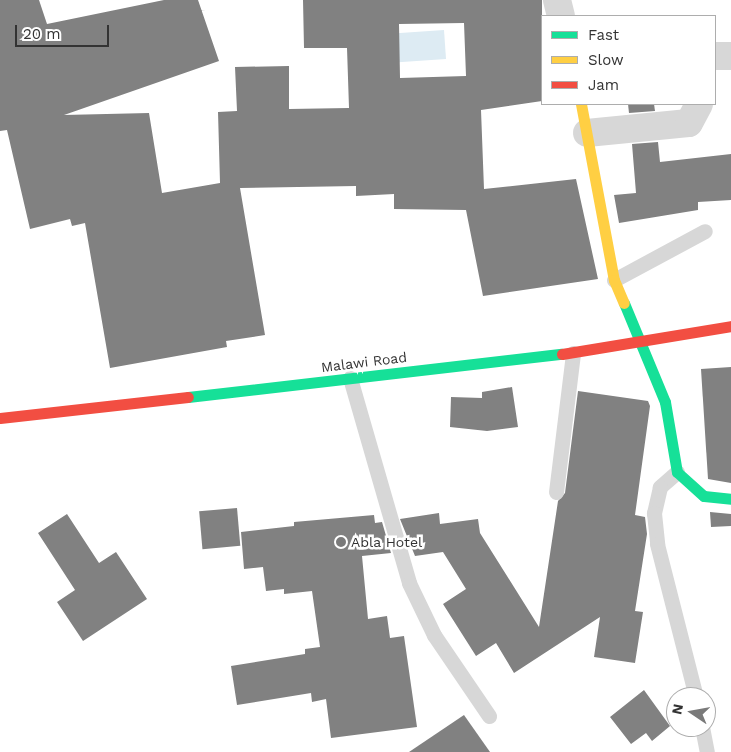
<!DOCTYPE html>
<html>
<head>
<meta charset="utf-8">
<style>
  body { margin:0 }
  #map { position:relative; width:731px; height:752px; overflow:hidden; background:#fff; font-family:"Work Sans",sans-serif }
  div>[style] { position:absolute }
  [style*='--x'] { left:calc(var(--x)*1px); top:calc(var(--y)*1px); width:calc(var(--w)*1px); rotate:calc(var(--a)*1deg) }
  .water>* { inset:0; background:#ddebf3; transform-origin:0 0 }
  .building>* { inset:0; background:#818181; transform-origin:0 0 }
  .lane>* { height:15px; margin:-7.5px; padding:0 7.5px; transform-origin:7.5px; border-radius:7.5px; background:#d7d7d7 }
  .street>* { height:28px; margin:-14px; padding:0 14px; transform-origin:14px; border-radius:14px; background:#d7d7d7 }
  .fast>* { height:11px; margin:-5.5px; padding:0 5.5px; transform-origin:5.5px; border-radius:5.5px; background:#16e098 }
  .slow>* { height:11px; margin:-5.5px; padding:0 5.5px; transform-origin:5.5px; border-radius:5.5px; background:#ffcf43 }
  .jam>* { height:11px; margin:-5.5px; padding:0 5.5px; transform-origin:5.5px; border-radius:5.5px; background:#f24e42 }
  .dots>* { width:14px; height:14px; translate:-50% -50%; box-sizing:border-box; border:2px solid #fff; border-radius:50% }
  span { translate:-50% -50%; white-space:nowrap; text-align:center; line-height:1.15; -webkit-text-stroke:5px #fff; paint-order:stroke }
  .street-label { font-size:14px; color:#333 }
  .poi-label { font-size:14px; color:#333 }
  .left { translate:0 -50%; text-align:left }
  .legend { position:absolute; left:541px; top:15px; width:175px; height:90px; box-sizing:border-box; background:#fff; border:1px solid #adadad; margin:0; padding:6px 9px; list-style:none; font-size:15px; color:#333 }
  .legend li { display:flex; align-items:center; gap:10px; height:25px }
  .legend b { width:25px; border:1px solid #adadad }
  .north { position:absolute; left:666px; top:687px; width:50px; height:50px; box-sizing:border-box; background:#fff; border:1px solid #adadad; border-radius:50%; rotate:282deg; font-size:14px; font-weight:700; line-height:20px; text-align:center; color:#333 }
  .north::after { content:''; display:block; margin:auto; width:18px; height:22px; background:#7a7a7a; clip-path:polygon(50% 0,100% 100%,50% 72%,0 100%) }
  .scale { position:absolute; left:15px; top:25px; width:94px; height:22px; box-sizing:border-box; border:2px solid #333; border-top:0; padding-left:6px; font-size:15px; line-height:18px; white-space:nowrap; color:#333; -webkit-text-stroke:4px #fff; paint-order:stroke }
</style>
</head>
<body>
<div id="map">
  <div class="water">
    <div style="left:444px;top:30px;width:29px;height:66px;rotate:86deg"></div>
  </div>
  <div class="building">
    <div style="clip-path:polygon(evenodd,0 0,39px 0,47px 24px,164px 0,198px 0,219px 61px,64px 115px,149px 113px,162px 193px,220px 183px,218px 112px,237px 111px,235px 67px,289px 66px,289px 109px,349px 108px,347px 48px,304px 48px,303px 0,542px 0,542px 101px,481px 110px,484px 189px,576px 179px,598px 279px,483px 296px,466px 210px,394px 209px,394px 194px,356px 196px,356px 186px,240px 188px,265px 335px,226px 341px,227px 347px,110px 368px,85px 223px,72px 226px,70px 219px,30px 229px,7px 130px,0 131px,0 0,464px 23px,466px 76px,400px 78px,399px 24px,464px 23px)"></div>
    <div style="clip-path:polygon(628px 104px,654px 104px,655px 111px,629px 113px)"></div>
    <div style="clip-path:polygon(658px 142px,660px 162px,731px 154px,731px 200px,698px 202px,698px 210px,619px 223px,614px 195px,636px 193px,632px 144px)"></div>
    <div style="clip-path:polygon(731px 367px,731px 483px,708px 479px,701px 369px)"></div>
    <div style="clip-path:polygon(512px 387px,518px 427px,487px 431px,450px 427px,451px 397px,482px 398px,482px 392px)"></div>
    <div style="clip-path:polygon(578px 391px,648px 401px,650px 406px,635px 515px,645px 517px,647px 534px,635px 611px,643px 612px,635px 663px,594px 657px,600px 617px,514px 673px,496px 643px,476px 656px,443px 604px,466px 589px,443px 552px,415px 556px,400px 519px,439px 513px,440px 524px,478px 519px,480px 533px,539px 627px,558px 501px,565px 493px)"></div>
    <div style="left:237px;top:508px;width:38px;height:38px;rotate:85deg"></div>
    <div style="clip-path:polygon(710px 512px,731px 514px,731px 526px,711px 527px)"></div>
    <div style="clip-path:polygon(67px 514px,99px 563px,116px 552px,147px 599px,83px 641px,57px 602px,75px 590px,38px 533px)"></div>
    <div style="clip-path:polygon(374px 515px,375px 523px,382px 522px,391px 553px,362px 556px,368px 619px,387px 616px,390px 638px,404px 636px,417px 727px,331px 738px,326px 699px,312px 702px,311px 693px,237px 705px,231px 666px,305px 654px,305px 649px,320px 647px,312px 591px,284px 594px,284px 589px,266px 591px,263px 567px,244px 569px,241px 532px,294px 526px,294px 522px)"></div>
    <div style="clip-path:polygon(644px 690px,670px 726px,652px 741px,646px 733px,631px 744px,610px 717px)"></div>
    <div style="clip-path:polygon(464px 715px,490px 752px,409px 752px)"></div>
  </div>
  <div class="lane">
    <div style="--x:614;--y:280;--w:103;--a:-28.3"></div>
    <div style="--x:350;--y:378;--w:213;--a:73.9"></div>
    <div style="--x:409;--y:583;--w:58;--a:64.3"></div>
    <div style="--x:434;--y:635;--w:98;--a:55.8"></div>
    <div style="--x:677;--y:472;--w:23;--a:139"></div>
    <div style="--x:660;--y:487;--w:27;--a:103"></div>
    <div style="--x:654;--y:513;--w:31;--a:84"></div>
    <div style="--x:657;--y:544;--w:158;--a:75.7"></div>
    <div style="--x:556;--y:492;--w:140;--a:-83"></div>
    <div style="--x:702;--y:727;--w:25;--a:79"></div>
  </div>
  <div class="street">
    <div style="--x:557;--y:0;--w:16;--a:76"></div>
    <div style="--x:715;--y:56;--w:16;--a:0"></div>
    <div style="--x:587;--y:133;--w:102;--a:-5.6"></div>
    <div style="--x:689;--y:123;--w:21;--a:-62"></div>
  </div>
  <div class="fast">
    <div style="--x:624;--y:303;--w:107;--a:67.5"></div>
    <div style="--x:665;--y:402;--w:71;--a:80.3"></div>
    <div style="--x:677;--y:472;--w:36;--a:42"></div>
    <div style="--x:704;--y:496;--w:27;--a:6"></div>
    <div style="--x:188;--y:397;--w:376;--a:-6.6"></div>
  </div>
  <div class="slow">
    <div style="--x:581;--y:104;--w:179;--a:79.4"></div>
    <div style="--x:614;--y:280;--w:25;--a:67"></div>
  </div>
  <div class="jam">
    <div style="--x:562;--y:354;--w:171;--a:-9.4"></div>
    <div style="--x:0;--y:418;--w:189;--a:-6.4"></div>
  </div>
  <div class="dots">
    <div style="left:341px;top:542px;background:#7a7a7a"></div>
  </div>
  <div class="street-label">
    <span style="left:364px;top:362px;rotate:-7deg">Malawi Road</span>
  </div>
  <div class="poi-label">
    <span class="left" style="left:351px;top:542px">Abla Hotel</span>
  </div>
  <ul class="legend">
  <li><b style="height:6px;background:#16e098"></b>Fast</li>
  <li><b style="height:6px;background:#ffcf43"></b>Slow</li>
  <li><b style="height:6px;background:#f24e42"></b>Jam</li>
  </ul>
  <div class="north">N</div>
  <div class="scale">20 m</div>
</div>
</body>
</html>
